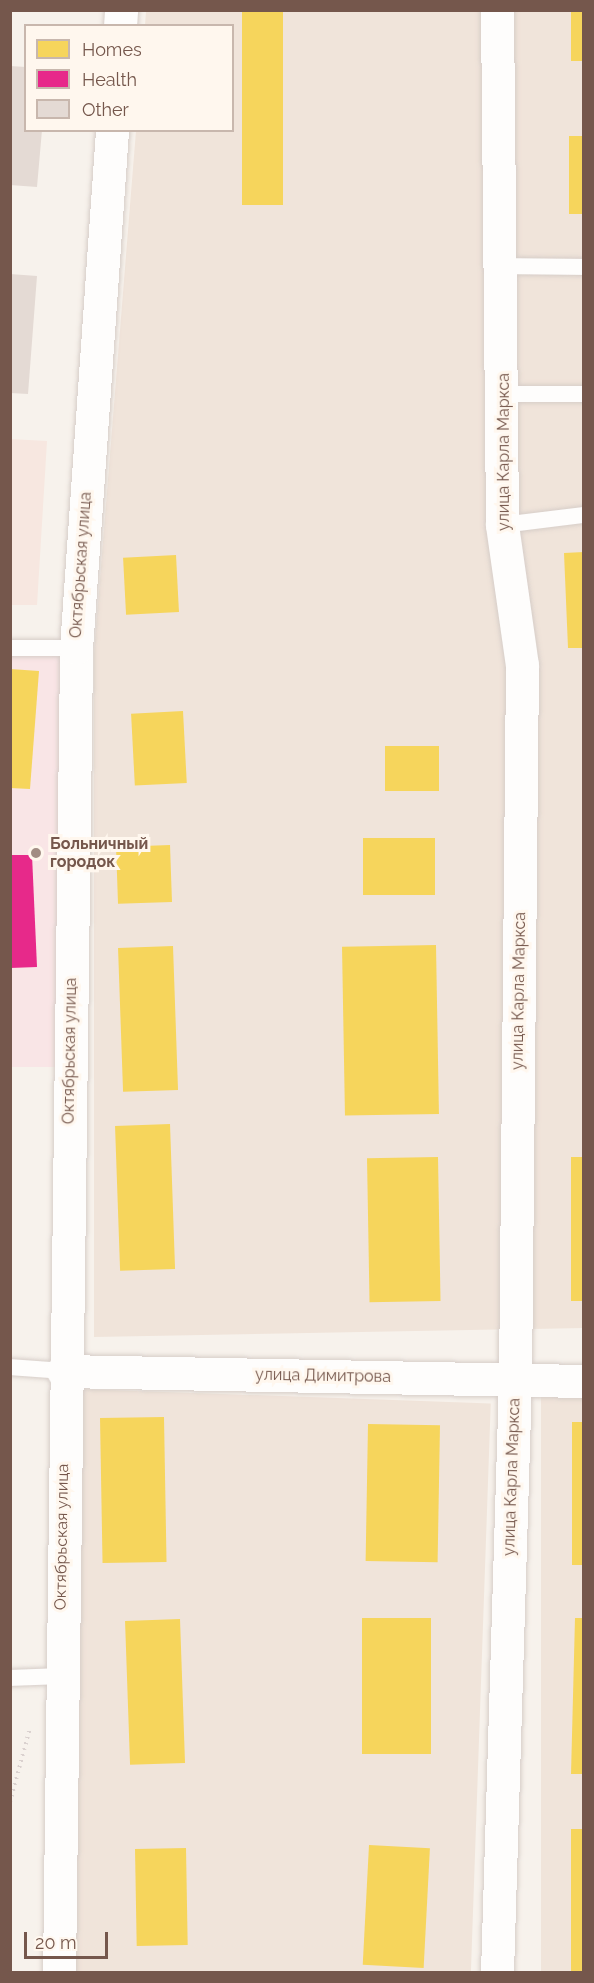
<!DOCTYPE html>
<html>
<head>
<meta charset="utf-8">
<style>
  body { margin:0 }
  #map { position:relative; width:594px; height:1983px; overflow:hidden; background:#f7f2ec; font-family:Raleway,sans-serif }
  div>[style] { position:absolute }
  [style*='--x'] { left:calc(var(--x)*1px); top:calc(var(--y)*1px); width:calc(var(--w)*1px); rotate:calc(var(--a)*1deg) }
  .residential>* { inset:0; background:#f0e4da; transform-origin:0 0 }
  .commercial>* { inset:0; background:#f7e7e0 }
  .medical>* { inset:0; background:#f9e5e6; transform-origin:0 0 }
  .homes>* { inset:0; background:#f6d55c; transform-origin:0 0 }
  .health>* { inset:0; background:#e7298a }
  .building>* { inset:0; background:#e4dad4 }
  .path>* { height:4px; margin-top:-2px; transform-origin:0; background:repeating-linear-gradient(90deg,#dad1cf 0 1.5px,transparent 0 6px) }
  .roads { filter:drop-shadow(0 0 2px #d6cdc8) drop-shadow(0 0 2px #d6cdc8) }
  .lane>* { height:16px; margin:-8px; padding:0 8px; transform-origin:8px; border-radius:8px; background:#fefdfc }
  .street>* { height:33px; margin:-16.5px; padding:0 16.5px; transform-origin:16.5px; border-radius:16.5px; background:#fefdfc }
  .dots>* { width:16px; height:16px; translate:-50% -50%; box-sizing:border-box; border:3px solid #fff7ee; border-radius:50% }
  span { translate:-50% -50%; white-space:nowrap; text-align:center; line-height:1.15; -webkit-text-stroke:6px #fff7ee; paint-order:stroke }
  .street-label { font-size:16px; color:#75574c }
  .poi-label { font-size:16px; color:#75574c; font-weight:700 }
  .left { translate:0 -50%; text-align:left }
  .frame { position:absolute; inset:0; border:12px solid #75574c; pointer-events:none }
  .legend { position:absolute; left:24px; top:24px; width:210px; height:108px; box-sizing:border-box; background:#fff7ee; border:2px solid #c8b7ad; margin:0; padding:8px 10px; list-style:none; font-size:18px; color:#75574c }
  .legend li { display:flex; align-items:center; gap:12px; height:30px }
  .legend b { width:30px; border:2px solid #c8b7ad }
  .scale { position:absolute; left:24px; top:1932px; width:84px; height:27px; box-sizing:border-box; border:3px solid #75574c; border-top:0; padding-left:8px; font-size:18px; line-height:21px; white-space:nowrap; color:#75574c; -webkit-text-stroke:4px #fff7ee; paint-order:stroke }
</style>
</head>
<body>
<div id="map">
  <div class="residential">
    <div style="clip-path:polygon(146px 11px,583px 11px,583px 1328px,94px 1337px,94px 654px,136px 131px,232px 130px,232px 26px,145px 25px)"></div>
    <div style="left:79px;top:1389px;width:412px;height:583px;rotate:2deg"></div>
    <div style="left:583px;top:1394px;width:578px;height:42px;rotate:90deg"></div>
  </div>
  <div class="commercial">
    <div style="clip-path:polygon(10px 439px,47px 441px,37px 605px,11px 605px)"></div>
  </div>
  <div class="medical">
    <div style="left:11px;top:655px;width:51px;height:412px"></div>
  </div>
  <div class="homes">
    <div style="left:242px;top:10px;width:41px;height:195px"></div>
    <div style="left:571px;top:10px;width:13px;height:51px"></div>
    <div style="left:569px;top:136px;width:15px;height:78px"></div>
    <div style="clip-path:polygon(584px 552px,584px 648px,568px 648px,564px 553px)"></div>
    <div style="left:176px;top:555px;width:57px;height:53px;rotate:87deg"></div>
    <div style="clip-path:polygon(10px 669px,39px 671px,30px 789px,10px 788px)"></div>
    <div style="left:183px;top:711px;width:72px;height:52px;rotate:87deg"></div>
    <div style="left:439px;top:746px;width:45px;height:54px;rotate:90deg"></div>
    <div style="left:363px;top:838px;width:72px;height:57px"></div>
    <div style="left:170px;top:845px;width:57px;height:54px;rotate:88deg"></div>
    <div style="left:436px;top:945px;width:169px;height:94px;rotate:89deg"></div>
    <div style="left:173px;top:946px;width:144px;height:55px;rotate:88deg"></div>
    <div style="left:170px;top:1124px;width:145px;height:55px;rotate:88deg"></div>
    <div style="left:438px;top:1157px;width:144px;height:71px;rotate:89deg"></div>
    <div style="left:584px;top:1157px;width:144px;height:13px;rotate:90deg"></div>
    <div style="left:164px;top:1417px;width:145px;height:64px;rotate:89deg"></div>
    <div style="left:572px;top:1422px;width:12px;height:143px"></div>
    <div style="left:368px;top:1424px;width:72px;height:137px;rotate:1deg"></div>
    <div style="left:362px;top:1618px;width:69px;height:136px"></div>
    <div style="clip-path:polygon(575px 1618px,584px 1618px,584px 1774px,571px 1774px)"></div>
    <div style="left:180px;top:1619px;width:144px;height:55px;rotate:88deg"></div>
    <div style="left:571px;top:1829px;width:13px;height:143px"></div>
    <div style="left:369px;top:1845px;width:61px;height:120px;rotate:3deg"></div>
    <div style="left:186px;top:1848px;width:97px;height:51px;rotate:89deg"></div>
  </div>
  <div class="health">
    <div style="clip-path:polygon(10px 855px,32px 855px,37px 967px,10px 968px)"></div>
  </div>
  <div class="building">
    <div style="clip-path:polygon(10px 66px,26px 67px,26px 130px,42px 130px,37px 187px,10px 185px)"></div>
    <div style="clip-path:polygon(10px 274px,37px 276px,28px 394px,10px 393px)"></div>
  </div>
  <div class="path">
    <div style="--x:10;--y:1802;--w:77;--a:-74.9"></div>
  </div>
  <div class="roads">
    <div class="lane">
      <div style="--x:502;--y:266;--w:82;--a:0.7"></div>
      <div style="--x:504;--y:394;--w:80;--a:0"></div>
      <div style="--x:502;--y:525;--w:83;--a:-7"></div>
      <div style="--x:10;--y:648;--w:66;--a:0"></div>
      <div style="--x:10;--y:1367;--w:53;--a:4.3"></div>
      <div style="--x:10;--y:1678;--w:51;--a:-2.2"></div>
    </div>
    <div class="street">
      <div style="--x:497;--y:10;--w:515;--a:89.44"></div>
      <div style="--x:502;--y:525;--w:141;--a:81.9"></div>
      <div style="--x:522;--y:665;--w:715;--a:90.56"></div>
      <div style="--x:515;--y:1380;--w:592;--a:91.74"></div>
      <div style="--x:120;--y:26;--w:16;--a:-86"></div>
      <div style="--x:63;--y:1371;--w:521;--a:1.1"></div>
      <div style="--x:59;--y:1972;--w:1324;--a:-89.26"></div>
      <div style="--x:76;--y:648;--w:519;--a:-86.02"></div>
    </div>
  </div>
  <div class="dots">
    <div style="left:36px;top:853px;background:#a28d84"></div>
  </div>
  <div class="street-label">
    <span style="left:504px;top:452px;rotate:-90deg">улица Карла Маркса</span>
    <span style="left:81px;top:565px;rotate:-86deg">Октябрьская улица</span>
    <span style="left:519px;top:991px;rotate:-89deg">улица Карла Маркса</span>
    <span style="left:70px;top:1051px;rotate:-89deg">Октябрьская улица</span>
    <span style="left:323px;top:1376px;rotate:1deg">улица Димитрова</span>
    <span style="left:512px;top:1477px;rotate:-88deg">улица Карла Маркса</span>
    <span style="left:62px;top:1537px;rotate:-89deg">Октябрьская улица</span>
  </div>
  <div class="poi-label">
    <span class="left" style="left:50px;top:853px">Больничный<br>городок</span>
  </div>
  <div class="frame"></div>
  <ul class="legend">
  <li><b style="height:16px;background:#f6d55c"></b>Homes</li>
  <li><b style="height:16px;background:#e7298a"></b>Health</li>
  <li><b style="height:16px;background:#e4dad4"></b>Other</li>
  </ul>
  <div class="scale">20 m</div>
</div>
</body>
</html>
